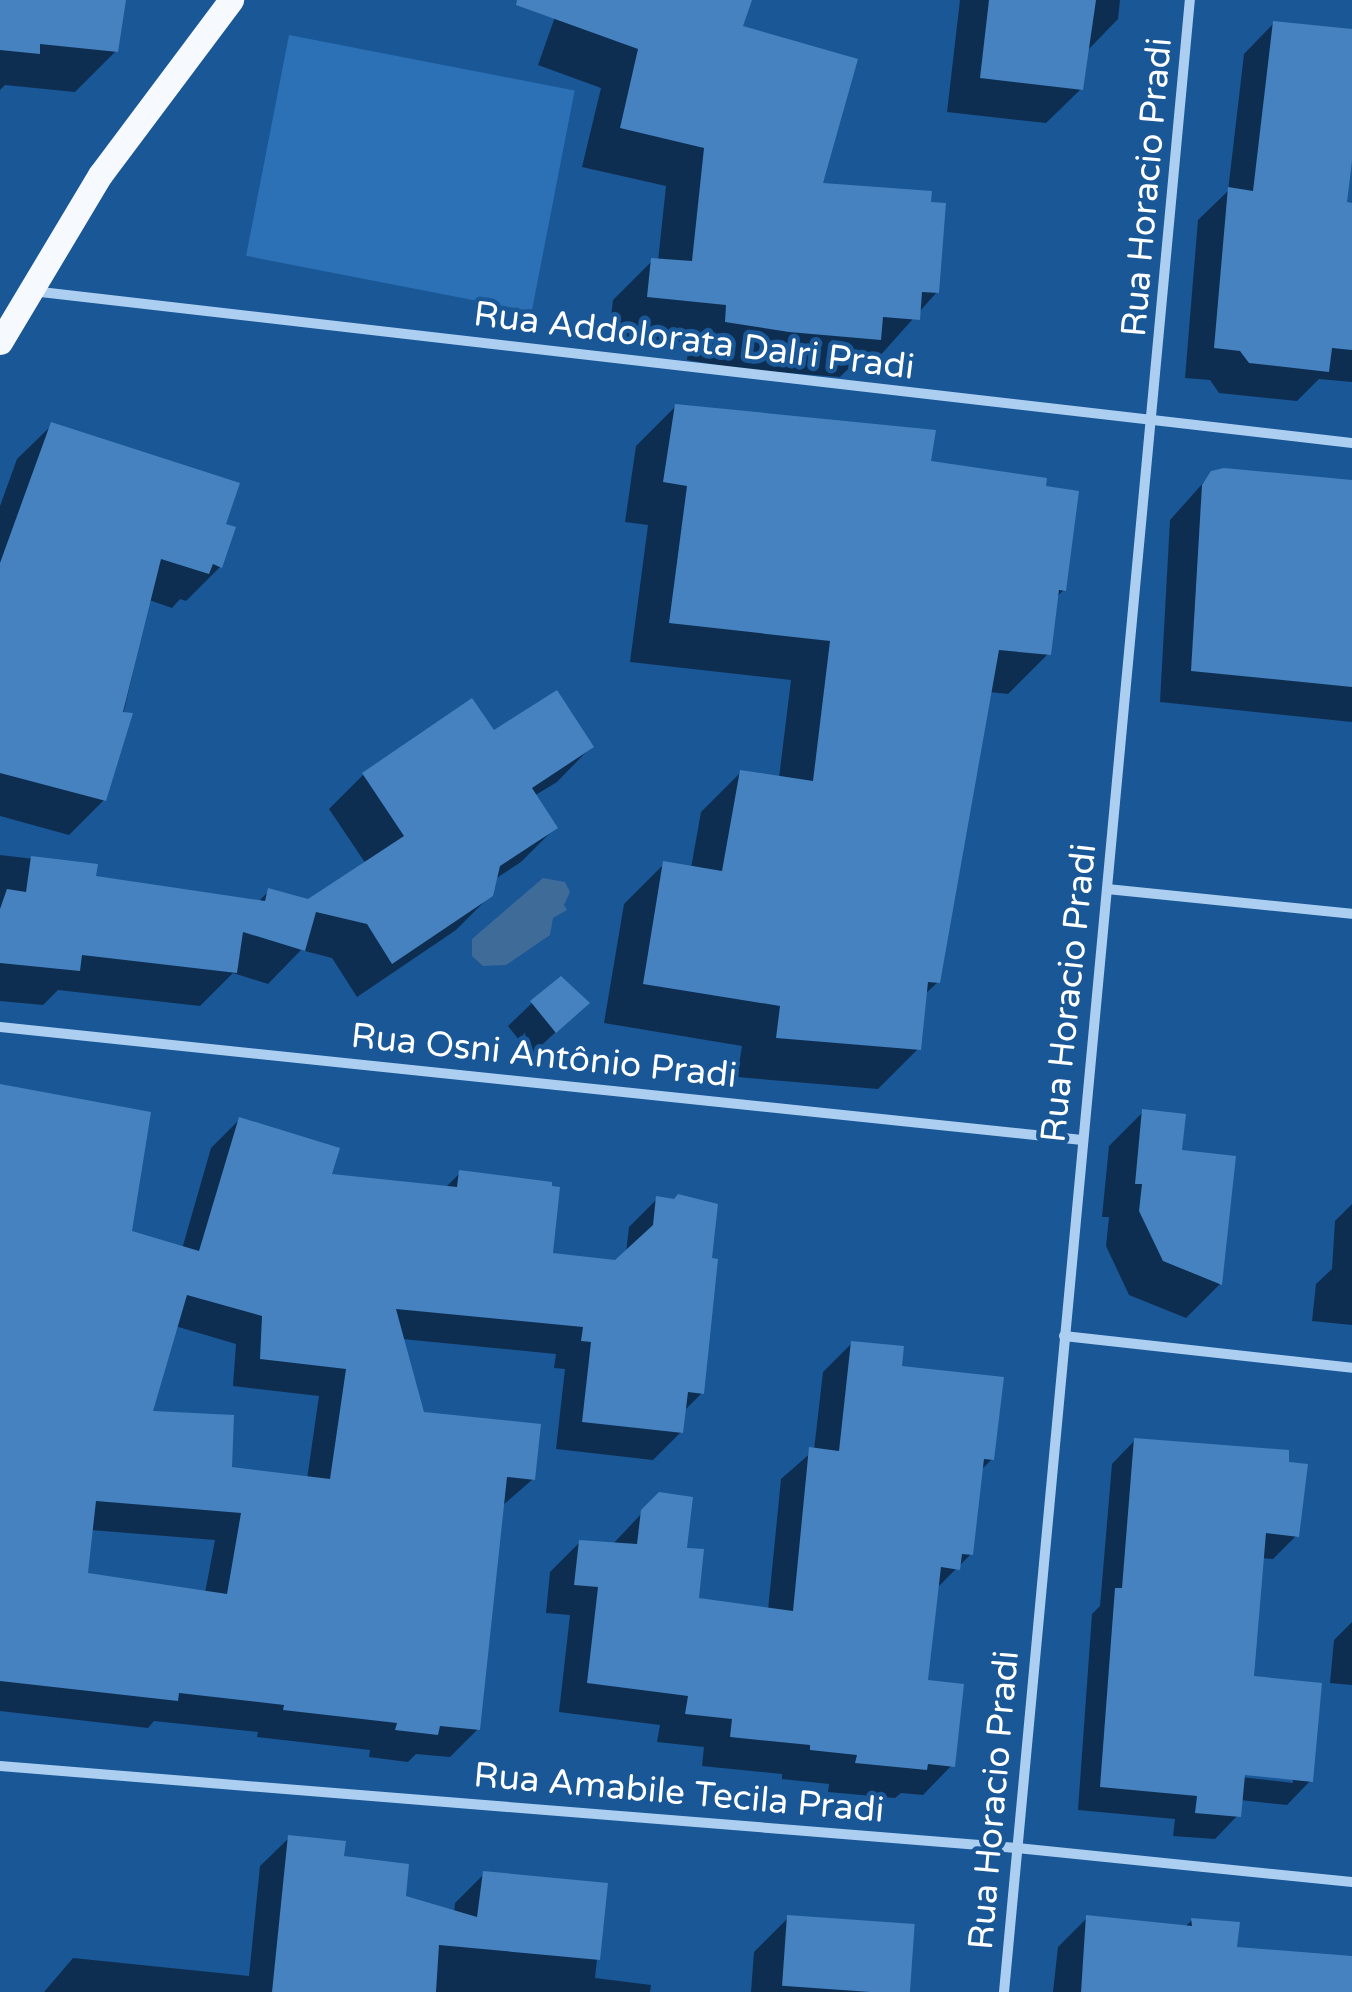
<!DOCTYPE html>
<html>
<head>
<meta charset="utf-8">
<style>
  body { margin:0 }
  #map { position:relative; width:1352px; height:1992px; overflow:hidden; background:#195797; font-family:"Varela Round",sans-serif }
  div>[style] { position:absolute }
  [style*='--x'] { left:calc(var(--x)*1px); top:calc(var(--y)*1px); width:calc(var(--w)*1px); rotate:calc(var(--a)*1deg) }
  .green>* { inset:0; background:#2c71b5; transform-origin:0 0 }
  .water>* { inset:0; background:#3f6b99 }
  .shadow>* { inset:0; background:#0007 }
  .building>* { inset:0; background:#4582bf; transform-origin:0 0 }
  .minor>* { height:10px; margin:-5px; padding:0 5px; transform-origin:5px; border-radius:5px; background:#accff1 }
  .primary>* { height:25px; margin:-12.5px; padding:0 12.5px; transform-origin:12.5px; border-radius:12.5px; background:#f6faff }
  span { translate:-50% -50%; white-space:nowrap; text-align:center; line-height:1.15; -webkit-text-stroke:9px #195797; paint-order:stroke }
  .street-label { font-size:35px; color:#fff }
</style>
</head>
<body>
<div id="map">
  <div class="green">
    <div style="left:289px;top:35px;width:291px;height:225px;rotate:11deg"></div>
  </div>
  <div class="water">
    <div style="clip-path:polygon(543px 878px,565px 882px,570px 892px,564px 905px,567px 910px,553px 918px,550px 935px,506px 965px,483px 966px,472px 956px,472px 939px)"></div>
  </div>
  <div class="shadow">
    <div style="clip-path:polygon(0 0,124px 0,116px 51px,75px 92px,5px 85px,0 90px)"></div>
    <div style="clip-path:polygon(561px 0,750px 0,739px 28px,820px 185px,937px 292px,878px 358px,861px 356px,840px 377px,749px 370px,687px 360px,689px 343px,609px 335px,613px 300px,652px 261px,658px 261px,666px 186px,582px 167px,601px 88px,538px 65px)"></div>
    <div style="clip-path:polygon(960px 0,1120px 0,1118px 19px,1086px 52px,1081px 89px,1046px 123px,947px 112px)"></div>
    <div style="clip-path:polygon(1274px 23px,1352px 31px,1352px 138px,1344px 205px,1352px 205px,1352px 382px,1319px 379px,1297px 401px,1219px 393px,1210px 380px,1185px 378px,1198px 220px,1228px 191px,1244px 54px)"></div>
    <div style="clip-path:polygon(676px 406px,929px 463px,1064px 590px,1055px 598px,1048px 654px,1008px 694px,989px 692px,938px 982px,924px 995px,918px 1049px,878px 1089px,737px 1077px,742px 1046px,604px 1023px,624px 904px,664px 864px,691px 868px,701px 812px,741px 772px,779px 778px,791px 680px,630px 662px,648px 525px,625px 522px,636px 446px)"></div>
    <div style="clip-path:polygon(52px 425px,223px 525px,220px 567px,186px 601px,180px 599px,172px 608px,149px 600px,104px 800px,69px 835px,0 816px,0 506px,17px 459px)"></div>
    <div style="clip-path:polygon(1212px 473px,1352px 482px,1352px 722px,1160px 702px,1170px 520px)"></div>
    <div style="clip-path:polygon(494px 734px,591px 747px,557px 782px,534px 796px,555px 828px,521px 862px,495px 879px,491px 895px,456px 930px,357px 997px,332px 958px,301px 950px,268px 984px,233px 973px,200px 1006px,58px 990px,43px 1005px,0 1001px,0 855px,95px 866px,93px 878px,257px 903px,269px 891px,308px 902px,366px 864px,329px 809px,363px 775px)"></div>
    <div style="clip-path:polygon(532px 1003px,587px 1003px,531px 1055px,508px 1026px)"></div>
    <div style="clip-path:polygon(evenodd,0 1087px,129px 1233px,182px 1249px,211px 1148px,239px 1120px,329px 1177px,445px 1188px,460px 1173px,551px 1255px,615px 1262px,626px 1253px,629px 1227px,657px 1199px,702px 1393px,683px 1412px,681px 1432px,653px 1460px,556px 1449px,565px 1369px,554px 1368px,556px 1354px,402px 1339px,422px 1414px,533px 1479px,502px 1506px,478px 1729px,450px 1757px,416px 1754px,408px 1762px,369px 1757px,370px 1750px,257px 1737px,258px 1732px,154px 1721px,148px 1728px,0 1711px,0 1087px,175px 1326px,236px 1344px,233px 1386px,319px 1396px,307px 1479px,229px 1469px,150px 1413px,175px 1326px,0 1087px,91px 1530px,215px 1540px,205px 1593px,85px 1575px,91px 1530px)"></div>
    <div style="clip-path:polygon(1143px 1112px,1179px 1153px,1220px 1284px,1186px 1318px,1129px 1295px,1106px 1246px,1109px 1217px,1102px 1217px,1109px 1146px)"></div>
    <div style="clip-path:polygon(1352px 1204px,1352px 1325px,1312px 1321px,1316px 1284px,1332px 1269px,1335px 1221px)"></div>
    <div style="clip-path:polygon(852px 1343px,899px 1368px,992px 1459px,980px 1471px,971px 1554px,936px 1589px,926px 1682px,952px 1765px,923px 1795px,901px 1793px,895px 1798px,828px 1792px,829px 1784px,782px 1779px,782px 1774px,702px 1766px,704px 1747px,657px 1742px,660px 1725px,559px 1712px,570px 1615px,546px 1613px,550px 1572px,580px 1542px,612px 1545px,659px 1495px,685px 1550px,696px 1600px,768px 1610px,781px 1479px,814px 1450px,823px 1372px)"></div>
    <div style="clip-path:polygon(evenodd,1135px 1440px,1297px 1535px,1273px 1559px,1262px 1558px,1251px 1678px,1310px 1781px,1287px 1805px,1240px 1800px,1238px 1815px,1215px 1839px,1173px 1836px,1175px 1819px,1078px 1810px,1092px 1614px,1100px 1606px,1112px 1464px,1135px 1440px,1232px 1771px,1293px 1778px,1293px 1783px,1232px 1776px,1232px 1771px)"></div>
    <div style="clip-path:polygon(1352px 1622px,1352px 1685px,1330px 1683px,1334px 1640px)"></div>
    <div style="clip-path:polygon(289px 1838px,341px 1858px,403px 1898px,454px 1913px,455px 1903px,484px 1874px,605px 1886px,595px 1978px,651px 1985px,650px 1992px,44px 1992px,73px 1958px,249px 1976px,260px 1866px)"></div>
    <div style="clip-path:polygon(788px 1918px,912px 1928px,907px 1992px,751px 1992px,754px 1952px)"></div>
    <div style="clip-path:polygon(1087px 1918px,1184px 1928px,1192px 1920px,1234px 1950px,1352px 1958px,1352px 1992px,1053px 1992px,1058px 1947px)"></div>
  </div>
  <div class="building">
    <div style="clip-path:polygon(0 0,126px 0,118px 52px,40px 44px,40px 54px,0 50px)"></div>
    <div style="clip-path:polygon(517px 0,752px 0,743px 26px,858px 59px,823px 183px,932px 191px,931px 202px,946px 203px,939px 293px,922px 292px,920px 320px,883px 317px,881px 340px,789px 332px,725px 322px,726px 305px,647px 297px,651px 258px,692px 261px,704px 148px,620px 128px,638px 49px,516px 5px)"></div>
    <div style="clip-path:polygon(989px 0,1096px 0,1083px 90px,980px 78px)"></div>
    <div style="clip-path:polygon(1273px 21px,1352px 29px,1352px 161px,1347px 202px,1352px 203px,1352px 350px,1332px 348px,1329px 372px,1249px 363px,1240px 351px,1214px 348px,1228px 187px,1253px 191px)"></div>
    <div style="clip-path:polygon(675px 404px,936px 430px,931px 461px,1047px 478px,1046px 486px,1079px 491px,1066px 591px,1059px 590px,1051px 655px,999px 650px,940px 983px,928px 982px,921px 1050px,776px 1038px,780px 1006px,643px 984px,663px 861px,722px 871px,740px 770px,813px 781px,830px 641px,669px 623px,687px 486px,663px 482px)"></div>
    <div style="clip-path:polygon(51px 422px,240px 483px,226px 524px,236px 527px,222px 568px,213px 564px,209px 574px,161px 559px,123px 712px,133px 713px,106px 801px,0 773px,0 563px)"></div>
    <div style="clip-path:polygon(1224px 468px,1352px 480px,1352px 687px,1191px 671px,1202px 485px,1211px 471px)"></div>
    <div style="clip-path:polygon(557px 690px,594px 747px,532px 788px,558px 828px,500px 866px,493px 896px,392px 964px,367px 924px,316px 912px,305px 951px,243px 932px,237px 973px,82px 955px,80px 971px,0 963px,0 909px,7px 889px,26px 892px,31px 856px,98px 864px,96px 876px,265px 901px,268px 888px,308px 899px,404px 836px,362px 773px,472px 698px,494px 730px)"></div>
    <div style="clip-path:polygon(561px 976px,590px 1003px,556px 1033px,530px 1001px)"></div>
    <div style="clip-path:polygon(evenodd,0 1084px,151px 1112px,132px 1231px,199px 1251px,239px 1117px,340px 1148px,332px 1174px,457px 1187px,459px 1170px,552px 1182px,552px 1186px,560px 1187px,553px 1253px,615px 1260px,653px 1225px,656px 1196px,674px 1199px,678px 1194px,718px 1204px,712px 1258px,718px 1259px,704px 1394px,688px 1392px,683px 1433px,582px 1422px,591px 1342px,581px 1341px,583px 1327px,396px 1309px,424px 1412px,541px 1424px,535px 1480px,507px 1477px,480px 1730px,440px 1726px,438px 1735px,395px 1730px,397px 1723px,283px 1710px,284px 1705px,179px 1693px,178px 1701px,0 1681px,0 1084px,187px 1295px,262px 1316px,260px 1359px,346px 1369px,330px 1479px,232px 1467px,234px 1415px,153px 1411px,187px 1295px,0 1084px,96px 1501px,241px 1513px,227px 1594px,88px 1573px,96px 1501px)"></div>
    <div style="clip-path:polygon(1142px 1109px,1186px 1114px,1182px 1150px,1236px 1156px,1222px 1285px,1163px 1261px,1139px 1211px,1142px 1184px,1135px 1184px)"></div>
    <div style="clip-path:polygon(851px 1341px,904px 1346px,902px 1366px,1004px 1377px,994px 1460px,984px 1459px,973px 1555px,962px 1554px,960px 1570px,941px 1567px,928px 1680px,964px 1684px,955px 1767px,928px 1764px,927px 1770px,855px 1763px,857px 1755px,810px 1750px,810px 1745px,730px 1737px,732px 1719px,685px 1714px,688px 1696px,587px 1683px,598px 1587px,574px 1585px,579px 1540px,637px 1544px,641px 1510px,659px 1492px,693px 1497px,687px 1548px,704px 1549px,699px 1598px,793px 1611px,809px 1447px,839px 1451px)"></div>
    <div style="clip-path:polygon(1134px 1438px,1289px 1450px,1289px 1462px,1308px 1464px,1299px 1537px,1266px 1533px,1254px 1676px,1322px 1683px,1313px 1782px,1245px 1775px,1241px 1817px,1195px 1813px,1197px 1796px,1100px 1787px,1115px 1588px,1122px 1588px)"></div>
    <div style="clip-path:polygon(288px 1835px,346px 1841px,344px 1856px,409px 1864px,406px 1896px,477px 1917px,483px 1871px,608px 1883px,600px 1960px,439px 1945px,436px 1992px,272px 1992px)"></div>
    <div style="left:787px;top:1915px;width:128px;height:71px;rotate:4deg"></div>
    <div style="clip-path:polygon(1086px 1915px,1192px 1926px,1191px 1918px,1240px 1922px,1237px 1947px,1352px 1956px,1352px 1992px,1081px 1992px)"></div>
  </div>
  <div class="minor">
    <div style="--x:32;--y:291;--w:1329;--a:6.57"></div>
    <div style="--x:1107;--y:889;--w:246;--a:5.8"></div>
    <div style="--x:0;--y:1027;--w:1088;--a:5.96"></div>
    <div style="--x:1064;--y:1336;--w:290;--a:6.3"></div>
    <div style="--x:0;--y:1766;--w:1020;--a:4.61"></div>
    <div style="--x:1017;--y:1848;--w:337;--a:5.8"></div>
    <div style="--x:1004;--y:1992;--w:2001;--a:-84.67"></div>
  </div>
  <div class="primary">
    <div style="--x:0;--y:342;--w:195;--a:-59.1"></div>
    <div style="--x:100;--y:175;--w:219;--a:-53.2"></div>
  </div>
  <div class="street-label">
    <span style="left:1147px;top:187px;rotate:-85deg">Rua Horacio Pradi</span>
    <span style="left:694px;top:341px;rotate:7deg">Rua Addolorata Dalri Pradi</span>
    <span style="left:1069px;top:993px;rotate:-84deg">Rua Horacio Pradi</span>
    <span style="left:544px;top:1056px;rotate:6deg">Rua Osni Antônio Pradi</span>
    <span style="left:679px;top:1793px;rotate:5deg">Rua Amabile Tecila Pradi</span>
    <span style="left:994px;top:1800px;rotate:-85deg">Rua Horacio Pradi</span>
  </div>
</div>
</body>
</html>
